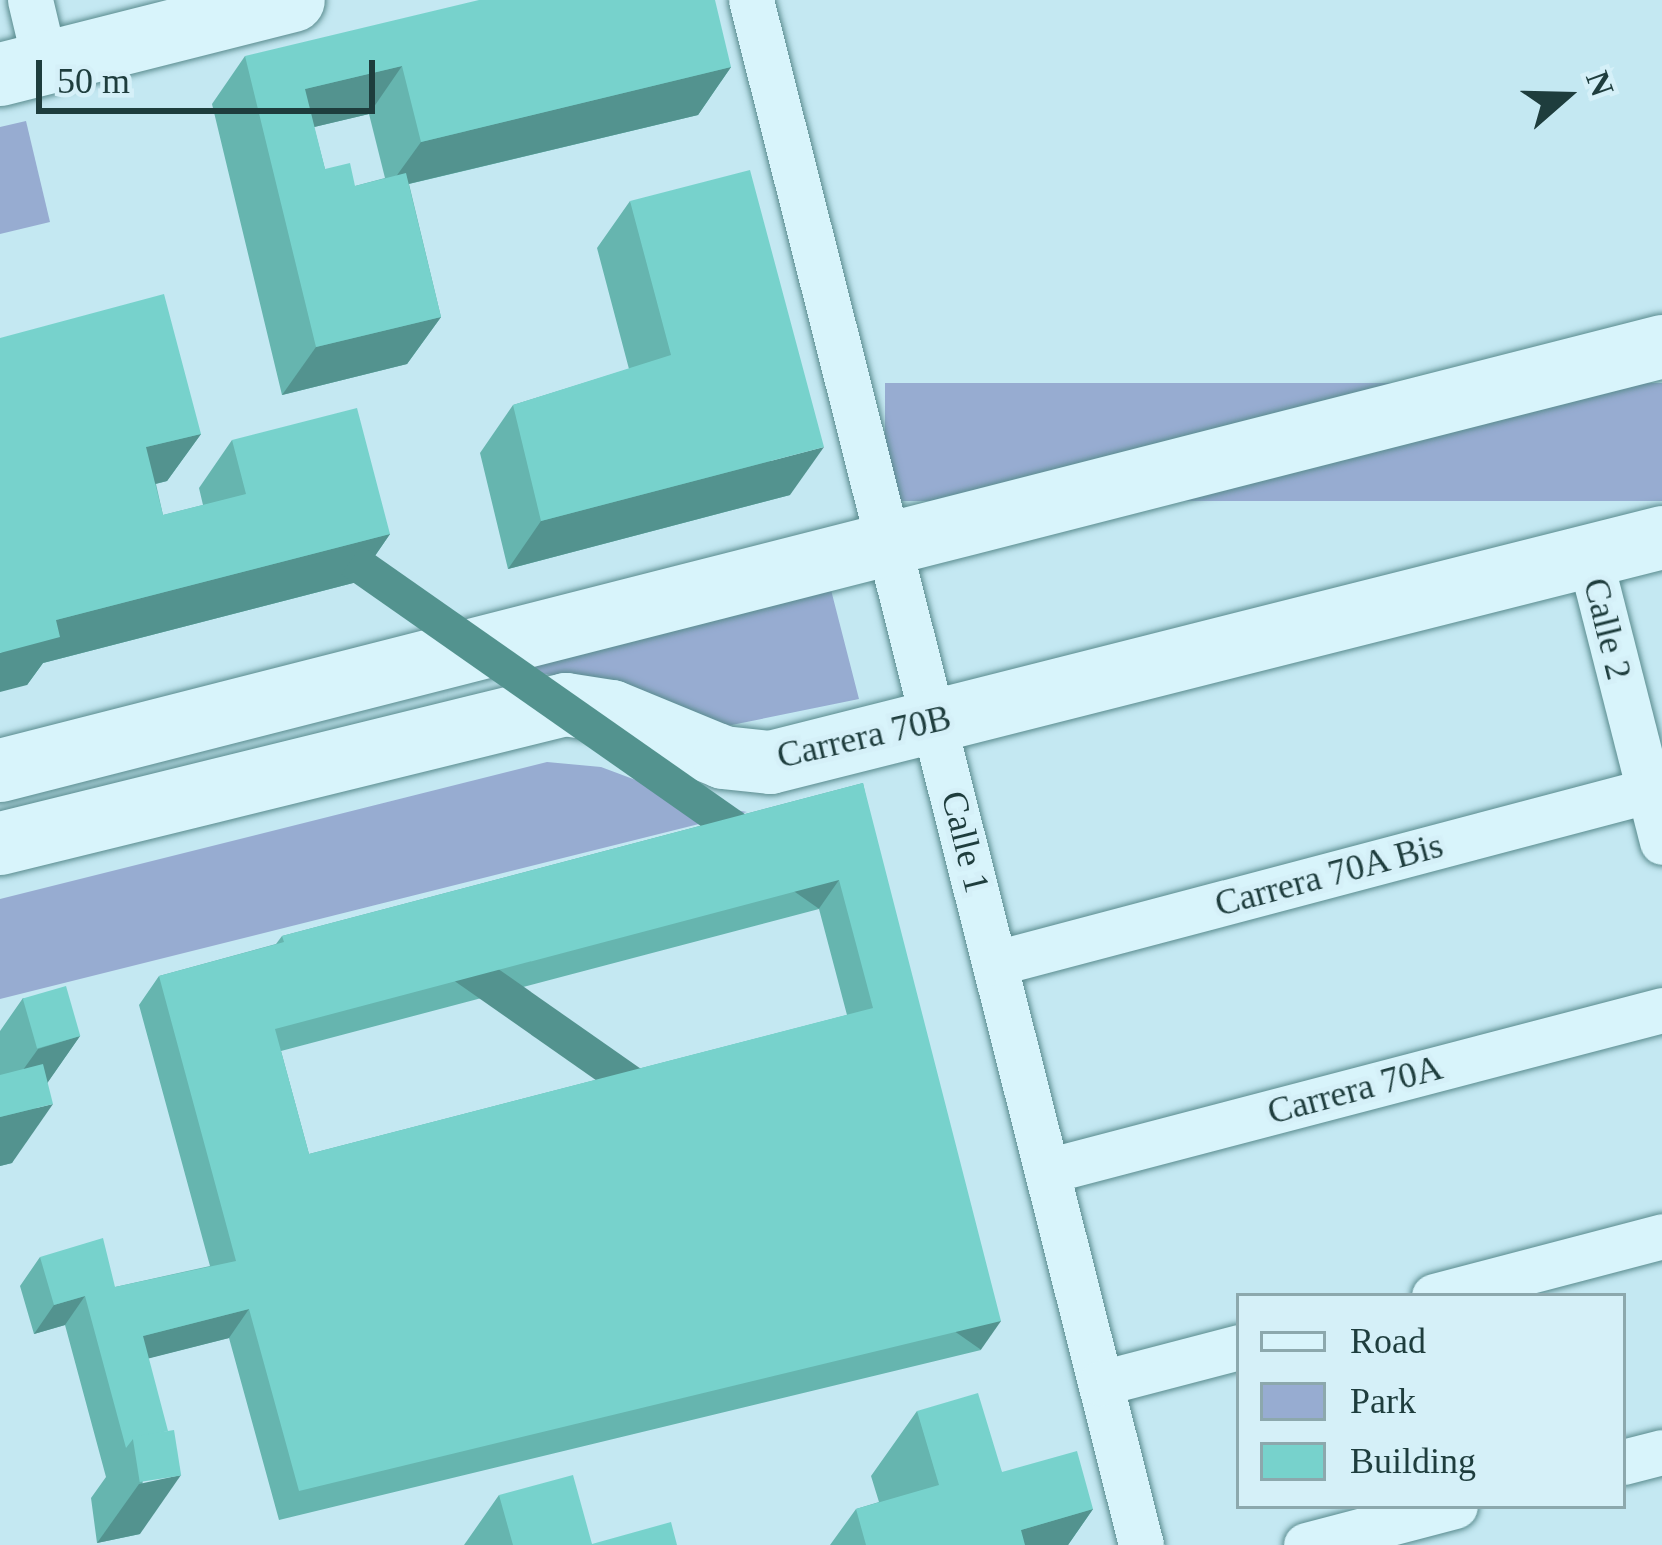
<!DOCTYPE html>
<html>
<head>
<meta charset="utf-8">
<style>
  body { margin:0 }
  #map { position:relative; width:1662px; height:1545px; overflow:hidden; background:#c4e8f2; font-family:Georgia,serif }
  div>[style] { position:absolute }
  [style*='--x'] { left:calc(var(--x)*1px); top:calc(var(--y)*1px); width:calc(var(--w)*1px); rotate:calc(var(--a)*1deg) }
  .green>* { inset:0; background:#97acd1; transform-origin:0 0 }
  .roads { filter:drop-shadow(0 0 3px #598b8e) drop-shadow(0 0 3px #598b8e) }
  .street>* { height:45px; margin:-22.5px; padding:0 22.5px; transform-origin:22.5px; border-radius:22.5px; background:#d8f4fb }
  .secondary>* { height:63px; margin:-31.5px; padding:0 31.5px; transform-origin:31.5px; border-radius:31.5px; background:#d8f4fb }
  .wall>* { inset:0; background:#66b5af }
  .shaded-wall>* { inset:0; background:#53938f; transform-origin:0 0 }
  .building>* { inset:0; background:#77d2cc; transform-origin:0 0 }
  span { translate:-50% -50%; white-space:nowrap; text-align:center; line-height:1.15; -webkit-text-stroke:10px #d5f0f8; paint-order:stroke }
  .street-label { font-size:36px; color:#1e3d3d }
  .legend { position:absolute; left:1236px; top:1293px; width:390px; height:216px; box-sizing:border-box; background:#d5f0f8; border:3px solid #8ca8ad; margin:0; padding:15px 21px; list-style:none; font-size:36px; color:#1e3d3d }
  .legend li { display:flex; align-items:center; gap:24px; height:60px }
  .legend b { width:60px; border:3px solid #8ca8ad }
  .north { position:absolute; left:1506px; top:36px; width:120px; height:120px; -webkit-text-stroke:9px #d5f0f8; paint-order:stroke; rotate:70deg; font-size:33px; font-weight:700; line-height:48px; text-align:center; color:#1e3d3d }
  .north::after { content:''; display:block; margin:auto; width:42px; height:54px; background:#1e3d3d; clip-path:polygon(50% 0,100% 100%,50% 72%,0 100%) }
  .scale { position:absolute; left:36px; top:60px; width:339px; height:54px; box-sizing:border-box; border:6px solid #1e3d3d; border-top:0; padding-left:15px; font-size:36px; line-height:42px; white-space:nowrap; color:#1e3d3d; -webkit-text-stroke:9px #d5f0f8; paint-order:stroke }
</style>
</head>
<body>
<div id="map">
  <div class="green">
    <div style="clip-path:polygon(26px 121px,50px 222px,0 234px,0 127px)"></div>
    <div style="left:1662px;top:383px;width:118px;height:777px;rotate:90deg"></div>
    <div style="clip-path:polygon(830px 586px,859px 699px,707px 730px,553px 675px,491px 669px)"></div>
    <div style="clip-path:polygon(547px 762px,601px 767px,700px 804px,747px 812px,0 999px,0 899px)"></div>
  </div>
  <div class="roads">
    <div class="street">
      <div style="--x:30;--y:0;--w:65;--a:76.6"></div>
      <div style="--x:751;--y:0;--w:1593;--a:75.83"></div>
      <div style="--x:1589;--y:555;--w:296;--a:75.7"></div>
      <div style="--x:996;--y:963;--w:689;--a:-14.8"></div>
      <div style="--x:1047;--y:1171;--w:636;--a:-14.67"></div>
      <div style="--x:1434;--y:1296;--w:236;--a:-14.7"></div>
      <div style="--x:1101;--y:1383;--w:143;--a:-14.6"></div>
      <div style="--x:1623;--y:1462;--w:40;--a:-14.4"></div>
      <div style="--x:1306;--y:1545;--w:154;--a:-14.7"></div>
    </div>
    <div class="secondary">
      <div style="--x:0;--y:74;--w:302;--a:-14.2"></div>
      <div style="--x:0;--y:770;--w:1715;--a:-14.31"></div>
      <div style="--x:0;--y:843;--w:582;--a:-13.82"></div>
      <div style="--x:565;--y:704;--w:47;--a:8.7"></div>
      <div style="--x:611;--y:711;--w:121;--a:22.3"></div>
      <div style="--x:723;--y:757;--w:47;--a:6.1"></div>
      <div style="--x:770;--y:762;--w:920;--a:-14.16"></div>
    </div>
  </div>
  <div class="wall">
    <div style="clip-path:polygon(evenodd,245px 56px,731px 67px,698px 115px,409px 184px,441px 317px,407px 364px,282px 395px,212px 104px,245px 56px,369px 114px,385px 178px,355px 186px,325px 169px,314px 127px,369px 114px)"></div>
    <div style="clip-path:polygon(630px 201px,790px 495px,508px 569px,480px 453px,513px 405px,629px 369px,597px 248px)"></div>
    <div style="clip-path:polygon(0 338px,201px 434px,167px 481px,156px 484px,163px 515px,203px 505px,199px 488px,232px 440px,390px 534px,357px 582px,43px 663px,27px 685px)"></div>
    <div style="clip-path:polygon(evenodd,863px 783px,981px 1350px,279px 1520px,229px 1338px,149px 1358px,140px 1534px,97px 1543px,91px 1498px,106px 1477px,65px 1325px,34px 1334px,20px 1286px,40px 1257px,115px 1287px,210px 1266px,139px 1005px,159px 976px,276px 944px,282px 936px,863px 783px,819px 909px,847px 1015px,309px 1154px,281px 1051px,819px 909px)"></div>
    <div style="clip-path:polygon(23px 998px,80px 1036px,47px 1083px,12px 1163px,0 1166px,0 1031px)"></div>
    <div style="clip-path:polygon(917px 1411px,1002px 1472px,1093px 1509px,1068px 1545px,830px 1545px,856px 1509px,879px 1502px,871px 1476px)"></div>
    <div style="clip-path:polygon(499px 1495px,592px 1544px,677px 1545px,464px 1545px)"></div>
  </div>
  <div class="shaded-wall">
    <div style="clip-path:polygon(402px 66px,369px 114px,272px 137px,305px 89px)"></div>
    <div style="clip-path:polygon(731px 67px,698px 115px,387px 189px,421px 142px)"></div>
    <div style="clip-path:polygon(441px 317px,407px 364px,282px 395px,316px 347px)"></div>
    <div style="clip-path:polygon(201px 434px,167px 481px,113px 494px,146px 447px)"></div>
    <div style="clip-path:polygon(824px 447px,790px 495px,508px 569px,541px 521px)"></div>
    <div style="clip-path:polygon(390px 534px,357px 582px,43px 663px,27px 685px,0 692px,0 653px,56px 620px)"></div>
    <div style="left:839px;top:880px;width:35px;height:583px;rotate:125deg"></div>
    <div style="clip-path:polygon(80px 1036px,39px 1095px,0 1102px,38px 1049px)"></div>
    <div style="clip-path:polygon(53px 1104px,12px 1163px,0 1166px,0 1117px)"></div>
    <div style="clip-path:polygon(85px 1296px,65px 1325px,34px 1334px,54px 1305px)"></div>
    <div style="clip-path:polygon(249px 1309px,229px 1338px,123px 1365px,143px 1336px)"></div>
    <div style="left:1001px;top:1321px;width:35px;height:722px;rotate:125deg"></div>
    <div style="clip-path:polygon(181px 1475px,140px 1534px,97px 1543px,139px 1484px)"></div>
    <div style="clip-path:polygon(1093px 1509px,1068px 1545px,1011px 1545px,1021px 1530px)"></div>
  </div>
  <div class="building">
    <div style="clip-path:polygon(479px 0,715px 0,731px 67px,421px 142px,402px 66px,305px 89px,325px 169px,350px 163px,355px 186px,406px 173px,441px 317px,316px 347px,245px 56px)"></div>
    <div style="clip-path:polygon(750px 170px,824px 447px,541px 521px,513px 405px,671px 355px,630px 201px)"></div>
    <div style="clip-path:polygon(164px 294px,201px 434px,146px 447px,163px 515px,246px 494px,232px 440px,357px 408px,390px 534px,56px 620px,60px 637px,0 653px,0 338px)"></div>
    <div style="clip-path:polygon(evenodd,863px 783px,1001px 1321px,299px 1491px,249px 1309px,143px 1336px,168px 1431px,133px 1439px,126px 1448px,85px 1296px,54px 1305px,40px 1257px,103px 1238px,115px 1287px,236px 1261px,159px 976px,284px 942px,282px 936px,863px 783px,839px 880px,873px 1008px,309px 1154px,275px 1029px,839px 880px)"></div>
    <div style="left:66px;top:986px;width:52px;height:45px;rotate:74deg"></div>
    <div style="clip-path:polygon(43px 1064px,53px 1104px,0 1117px,0 1075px)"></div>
    <div style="clip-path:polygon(978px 1393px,1002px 1472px,1077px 1451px,1093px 1509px,1021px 1530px,1025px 1545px,866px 1545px,856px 1509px,939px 1485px,917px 1411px)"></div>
    <div style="left:174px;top:1430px;width:46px;height:42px;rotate:81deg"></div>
    <div style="clip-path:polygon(573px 1475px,592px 1544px,671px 1522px,677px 1545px,513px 1545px,499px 1495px)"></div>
  </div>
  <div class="street-label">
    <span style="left:1607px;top:629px;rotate:76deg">Calle 2</span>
    <span style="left:864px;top:737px;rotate:-13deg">Carrera 70B</span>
    <span style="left:965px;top:842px;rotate:76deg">Calle 1</span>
    <span style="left:1329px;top:875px;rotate:-15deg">Carrera 70A Bis</span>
    <span style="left:1355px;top:1090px;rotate:-15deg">Carrera 70A</span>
  </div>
  <ul class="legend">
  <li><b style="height:15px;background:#d8f4fb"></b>Road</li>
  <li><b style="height:33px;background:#97acd1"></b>Park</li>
  <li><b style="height:33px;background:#77d2cc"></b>Building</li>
  </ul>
  <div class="north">N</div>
  <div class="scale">50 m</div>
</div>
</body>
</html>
